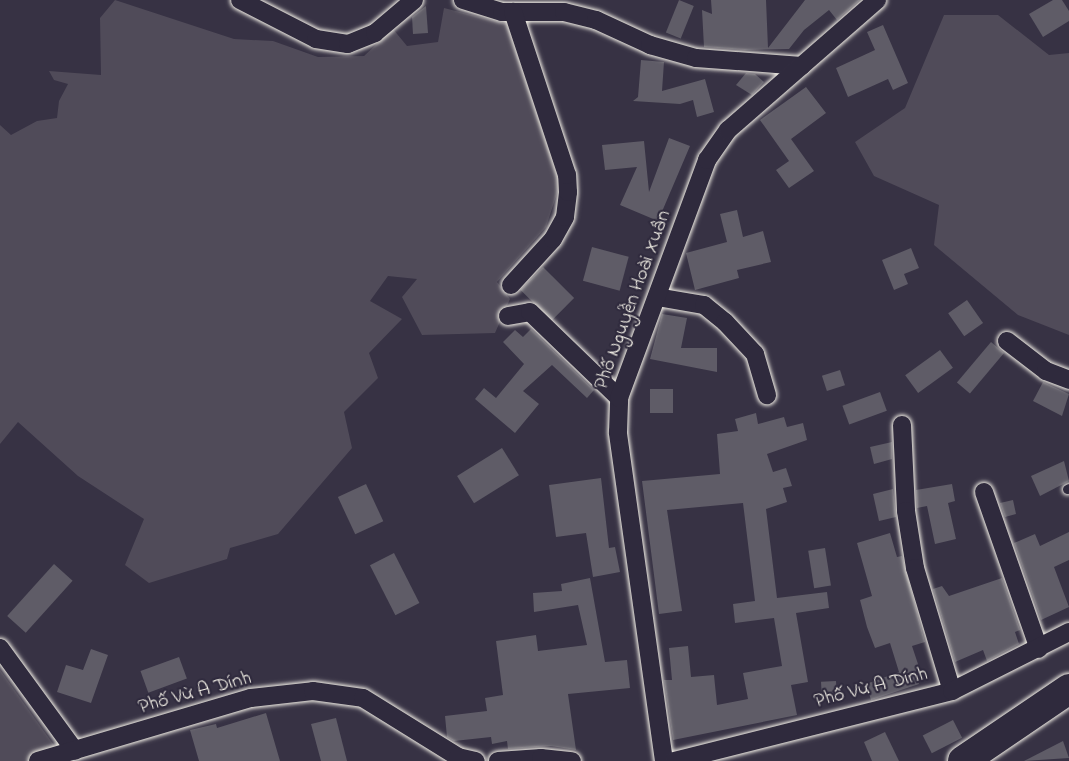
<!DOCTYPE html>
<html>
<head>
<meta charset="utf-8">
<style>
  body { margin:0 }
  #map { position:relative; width:1069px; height:761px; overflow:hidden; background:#373244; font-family:"Indie Flower",sans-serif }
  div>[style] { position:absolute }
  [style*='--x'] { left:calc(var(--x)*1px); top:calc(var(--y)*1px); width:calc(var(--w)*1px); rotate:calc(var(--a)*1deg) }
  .green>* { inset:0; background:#504b59 }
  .building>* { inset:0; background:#5f5c67; transform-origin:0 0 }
  .roads { filter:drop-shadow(0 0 2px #f4f1e8) drop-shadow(0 0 2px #f4f1e8) }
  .service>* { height:9px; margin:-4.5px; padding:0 4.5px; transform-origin:4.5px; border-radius:4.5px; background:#2f2a3d }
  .minor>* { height:18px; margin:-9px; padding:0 9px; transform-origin:9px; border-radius:9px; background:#2f2a3d }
  .trunk>* { height:30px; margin:-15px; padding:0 15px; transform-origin:15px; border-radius:15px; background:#2f2a3d }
  span { translate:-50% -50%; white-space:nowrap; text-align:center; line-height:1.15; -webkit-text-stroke:4.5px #2f2a3d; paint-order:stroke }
  .street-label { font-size:20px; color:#f4f1e8 }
</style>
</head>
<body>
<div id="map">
  <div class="green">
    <div style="clip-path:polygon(115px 0,234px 39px,273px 41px,318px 57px,364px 56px,393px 29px,407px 46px,438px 42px,444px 8px,507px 24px,560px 184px,546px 227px,497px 282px,510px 299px,495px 333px,422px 335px,402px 297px,417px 279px,388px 276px,370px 301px,402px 319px,369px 353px,378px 378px,344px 412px,352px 448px,278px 534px,230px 548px,227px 559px,149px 583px,125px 565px,144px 519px,78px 476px,18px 422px,0 444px,0 125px,11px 135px,37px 121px,57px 118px,59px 101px,68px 84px,54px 80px,49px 71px,101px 75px,100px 18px)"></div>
    <div style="clip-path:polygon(944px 15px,998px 15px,1049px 55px,1069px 53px,1069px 335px,1018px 315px,934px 245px,939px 205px,874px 176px,855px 142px,905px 108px)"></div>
    <div style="clip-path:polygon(0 670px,61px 755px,63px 761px,0 761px)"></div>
  </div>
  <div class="building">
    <div style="left:679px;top:0;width:16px;height:35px;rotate:22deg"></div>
    <div style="clip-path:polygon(711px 0,766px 0,768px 48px,805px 0,860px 0,837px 20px,829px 10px,804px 30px,789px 49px,745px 50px,704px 47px,702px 10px,712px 14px)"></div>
    <div style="clip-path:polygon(1053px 0,1062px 0,1069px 11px,1069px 21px,1043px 37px,1029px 14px)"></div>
    <div style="clip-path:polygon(426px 6px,428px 33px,413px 34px,412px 17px)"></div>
    <div style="clip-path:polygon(883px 25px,908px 83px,893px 90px,888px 79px,848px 97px,836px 68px,875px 50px,867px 32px)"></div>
    <div style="clip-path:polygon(641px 60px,664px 62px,662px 91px,705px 79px,714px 112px,697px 117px,693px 100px,680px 104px,633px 101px,638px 97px)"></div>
    <div style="clip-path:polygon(746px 73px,755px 74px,764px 82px,752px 95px,736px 85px)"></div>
    <div style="clip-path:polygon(806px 87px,826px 113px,791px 139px,814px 171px,789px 188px,776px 170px,789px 161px,760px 120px)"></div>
    <div style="clip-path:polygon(669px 138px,690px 146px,658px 221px,620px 205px,637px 167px,605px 170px,602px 145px,644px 141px,649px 192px)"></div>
    <div style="clip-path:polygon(737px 210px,743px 237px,763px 231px,771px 262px,737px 270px,739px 278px,695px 290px,686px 253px,727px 242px,720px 214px)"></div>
    <div style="left:592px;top:247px;width:38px;height:35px;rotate:15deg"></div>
    <div style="clip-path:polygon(911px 248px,919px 268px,904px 274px,908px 284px,894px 290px,882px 260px)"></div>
    <div style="left:543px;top:267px;width:44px;height:32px;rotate:45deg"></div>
    <div style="left:967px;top:300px;width:28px;height:23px;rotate:55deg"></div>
    <div style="clip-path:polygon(662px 314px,687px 318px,681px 348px,717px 348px,717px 372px,650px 359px)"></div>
    <div style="clip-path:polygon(531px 329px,594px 390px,587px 398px,552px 365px,523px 391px,539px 404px,515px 433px,475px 399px,484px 388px,496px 398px,524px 364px,503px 342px,515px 330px,523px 337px)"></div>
    <div style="left:991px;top:342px;width:17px;height:53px;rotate:40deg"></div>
    <div style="left:940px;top:350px;width:22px;height:43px;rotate:54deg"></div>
    <div style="left:840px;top:370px;width:16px;height:19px;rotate:72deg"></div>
    <div style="clip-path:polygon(1043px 382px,1069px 394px,1062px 416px,1033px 401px)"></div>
    <div style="left:650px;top:389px;width:23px;height:24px"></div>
    <div style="left:880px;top:392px;width:20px;height:40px;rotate:70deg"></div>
    <div style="clip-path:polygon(756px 413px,758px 424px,784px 417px,787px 427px,803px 423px,807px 440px,767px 454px,773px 472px,786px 468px,792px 486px,783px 488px,787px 502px,766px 509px,777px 598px,827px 592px,829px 608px,796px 613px,808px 682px,791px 685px,797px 715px,673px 740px,664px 680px,672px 680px,669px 648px,688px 646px,691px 677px,714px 675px,717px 705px,748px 699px,743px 673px,782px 666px,774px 618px,735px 623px,733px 604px,755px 601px,743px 503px,667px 510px,682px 611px,659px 614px,642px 481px,720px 474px,717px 434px,738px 431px,735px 419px)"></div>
    <div style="clip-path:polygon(892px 442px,892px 459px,874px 464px,870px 447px)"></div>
    <div style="left:502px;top:448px;width:32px;height:53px;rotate:58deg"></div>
    <div style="clip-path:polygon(1064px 461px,1069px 481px,1040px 496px,1031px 476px)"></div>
    <div style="clip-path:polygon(601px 478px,609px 548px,615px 547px,620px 572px,593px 577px,586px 533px,556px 537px,549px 485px)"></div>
    <div style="left:366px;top:484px;width:41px;height:31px;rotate:65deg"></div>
    <div style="clip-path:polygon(952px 484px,955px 501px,948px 503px,956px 539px,935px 544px,927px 506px,917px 508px,916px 490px)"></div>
    <div style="clip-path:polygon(893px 489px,896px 517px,879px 521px,873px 494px)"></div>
    <div style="clip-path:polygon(1013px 500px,1016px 514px,1005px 517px,1000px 503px)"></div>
    <div style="clip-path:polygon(1069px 532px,1069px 560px,1054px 567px,1069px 607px,1041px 620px,1014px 543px,1035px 534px,1040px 546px)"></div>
    <div style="clip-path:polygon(890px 533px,897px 557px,902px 556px,925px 642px,912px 646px,920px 670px,915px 672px,919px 684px,871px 700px,866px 684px,899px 672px,890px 643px,875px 648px,867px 627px,860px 600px,872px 596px,857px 543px)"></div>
    <div style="left:825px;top:548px;width:38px;height:17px;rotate:81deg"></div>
    <div style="left:394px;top:553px;width:56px;height:27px;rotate:63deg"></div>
    <div style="left:54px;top:564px;width:25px;height:70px;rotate:42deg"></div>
    <div style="clip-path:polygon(590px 578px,605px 662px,627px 660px,630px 688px,568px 694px,576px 750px,551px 746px,508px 749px,507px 741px,492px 744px,491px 737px,454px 741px,447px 737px,445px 716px,487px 711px,485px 698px,503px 695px,496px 641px,536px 635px,538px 651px,587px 645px,578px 605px,534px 612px,533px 593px,562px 591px,561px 584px)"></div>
    <div style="clip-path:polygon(1002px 578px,1020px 630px,1015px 632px,1019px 644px,987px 661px,983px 650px,955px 662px,933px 589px,942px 586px,949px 596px)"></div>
    <div style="clip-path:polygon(91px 649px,108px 655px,91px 703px,57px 692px,66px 665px,83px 670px)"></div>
    <div style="left:179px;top:657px;width:23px;height:41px;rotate:70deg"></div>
    <div style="left:836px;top:681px;width:18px;height:15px;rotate:87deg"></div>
    <div style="clip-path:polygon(266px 713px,280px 761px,199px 761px,190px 730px,216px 724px,217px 728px)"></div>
    <div style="clip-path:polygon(336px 718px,347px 761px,321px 761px,311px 724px)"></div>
    <div style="left:953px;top:720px;width:20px;height:34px;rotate:63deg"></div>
    <div style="clip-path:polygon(885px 732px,899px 761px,872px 761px,864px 742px)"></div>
    <div style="clip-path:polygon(1063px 741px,1069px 758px,1024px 761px)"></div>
  </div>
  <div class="roads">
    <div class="service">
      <div style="--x:1067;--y:489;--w:2;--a:-27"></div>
    </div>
    <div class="minor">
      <div style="--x:240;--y:0;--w:85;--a:27.2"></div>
      <div style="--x:316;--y:39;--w:32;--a:9"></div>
      <div style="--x:348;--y:44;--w:29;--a:-22"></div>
      <div style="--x:375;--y:33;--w:51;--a:-40.2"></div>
      <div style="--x:463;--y:0;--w:41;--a:17.1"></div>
      <div style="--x:502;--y:12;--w:62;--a:0"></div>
      <div style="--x:564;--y:12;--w:33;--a:14"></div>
      <div style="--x:596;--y:20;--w:60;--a:24.8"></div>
      <div style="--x:650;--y:45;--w:48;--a:15.8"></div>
      <div style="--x:696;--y:58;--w:106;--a:4.3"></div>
      <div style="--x:511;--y:285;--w:62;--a:-47.6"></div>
      <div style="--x:553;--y:239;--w:25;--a:-61"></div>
      <div style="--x:565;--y:217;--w:25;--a:-83"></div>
      <div style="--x:568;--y:192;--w:17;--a:-93"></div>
      <div style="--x:567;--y:175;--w:172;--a:-108.3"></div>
      <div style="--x:657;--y:297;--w:48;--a:9.7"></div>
      <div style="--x:704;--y:305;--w:27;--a:39"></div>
      <div style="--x:725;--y:322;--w:44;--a:46.8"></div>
      <div style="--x:755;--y:354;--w:43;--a:73.7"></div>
      <div style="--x:508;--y:316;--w:22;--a:-10"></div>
      <div style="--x:530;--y:312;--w:124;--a:44"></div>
      <div style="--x:1007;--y:341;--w:49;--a:37.6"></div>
      <div style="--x:1046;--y:371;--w:25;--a:21"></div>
      <div style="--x:902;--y:425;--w:86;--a:87.3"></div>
      <div style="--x:906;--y:511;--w:58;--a:81"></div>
      <div style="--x:915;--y:568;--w:128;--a:73.3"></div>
      <div style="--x:984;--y:492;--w:166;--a:70.7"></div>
      <div style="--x:0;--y:648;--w:127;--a:53.9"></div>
      <div style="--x:38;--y:761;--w:222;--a:-16.5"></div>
      <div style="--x:251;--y:698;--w:62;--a:-6.4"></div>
      <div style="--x:313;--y:691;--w:50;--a:8"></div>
      <div style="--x:363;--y:698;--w:112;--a:31.8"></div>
      <div style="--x:458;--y:757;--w:18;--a:13"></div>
      <div style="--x:498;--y:761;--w:43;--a:-4"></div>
      <div style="--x:541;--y:758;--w:31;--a:6"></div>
      <div style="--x:664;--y:761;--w:332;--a:-98"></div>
      <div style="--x:618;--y:432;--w:34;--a:-88"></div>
      <div style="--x:619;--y:398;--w:254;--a:-69.7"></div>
      <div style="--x:707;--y:160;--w:37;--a:-55"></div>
      <div style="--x:728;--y:130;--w:198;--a:-41.1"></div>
      <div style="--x:674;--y:761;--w:287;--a:-14.1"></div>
      <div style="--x:952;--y:691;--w:131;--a:-26.8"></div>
    </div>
    <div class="trunk">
      <div style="--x:963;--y:761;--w:128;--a:-34.2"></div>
    </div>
  </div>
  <div class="street-label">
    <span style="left:633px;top:300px;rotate:-70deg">Phố Nguyễn Hoài Xuân</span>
    <span style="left:871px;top:688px;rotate:-14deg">Phố Vừ A Dính</span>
    <span style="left:195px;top:693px;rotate:-15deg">Phố Vừ A Dính</span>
  </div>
</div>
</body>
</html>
